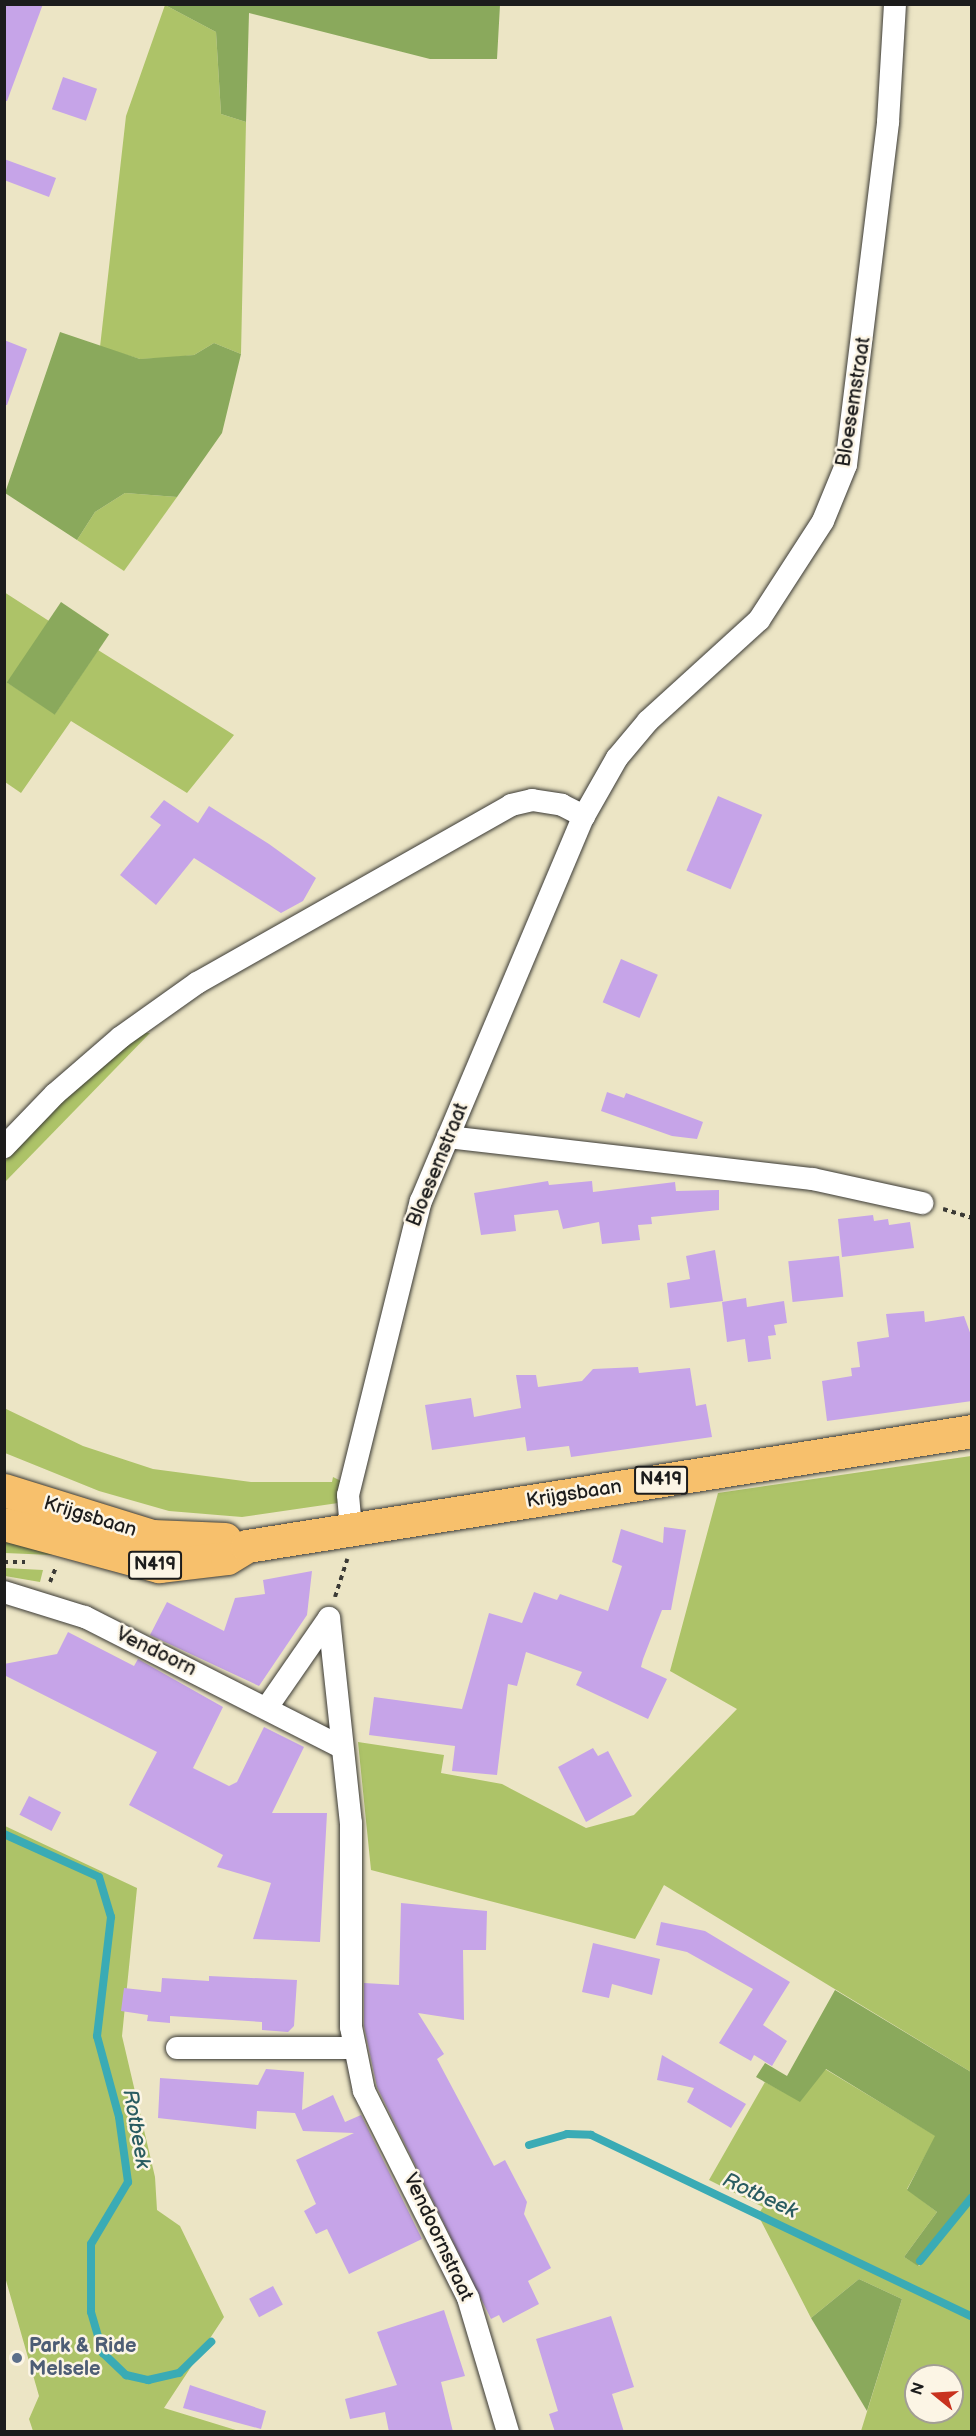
<!DOCTYPE html>
<html>
<head>
<meta charset="utf-8">
<style>
  body { margin:0 }
  #map { position:relative; width:976px; height:2436px; overflow:hidden; background:#ece5c5; font-family:"Balsamiq Sans",sans-serif }
  div>[style] { position:absolute }
  [style*='--x'] { left:calc(var(--x)*1px); top:calc(var(--y)*1px); width:calc(var(--w)*1px); rotate:calc(var(--a)*1deg) }
  .green>* { inset:0; background:#adc368 }
  .forest>* { inset:0; background:#8aa95c; transform-origin:0 0 }
  .stream>* { height:8px; margin:-4px; padding:0 4px; transform-origin:4px; border-radius:4px; background:#3aabb5 }
  .building>* { inset:0; background:#c6a4e8; transform-origin:0 0 }
  .path>* { height:4px; margin-top:-2px; transform-origin:0; background:repeating-linear-gradient(90deg,#3b3a35 0 4.5px,transparent 0 9px) }
  .roads { filter:drop-shadow(0 0 2px #3b3a35) drop-shadow(0 0 2px #3b3a35) }
  .street>* { height:22px; margin:-11px; padding:0 11px; transform-origin:11px; border-radius:11px; background:#fff }
  .primary>* { height:33px; margin:-16.5px; padding:0 16.5px; transform-origin:16.5px; border-radius:16.5px; background:#f7c06c }
  .dots>* { width:16px; height:16px; translate:-50% -50%; box-sizing:border-box; border:3px solid #fcf5e5; border-radius:50% }
  span { translate:-50% -50%; white-space:nowrap; text-align:center; line-height:1.15; -webkit-text-stroke:5px #fcf5e5; paint-order:stroke }
  .shield-label span { padding:2px 4px; background:#fcf5e5; border:2px solid; border-radius:4px; -webkit-text-stroke-width:0 }
  .shield-label { font-size:18px; color:#1c1c1c; font-weight:700 }
  .street-label { font-size:20px; color:#1c1c1c }
  .service-label { font-size:20px; color:#4e5e75; font-weight:700 }
  .left { translate:0 -50%; text-align:left }
  .water-label { font-size:21px; color:#2a5c61; font-style:italic }
  .frame { position:absolute; inset:0; border:6px solid #1c1c1c; pointer-events:none }
  .north { position:absolute; left:904px; top:2364px; width:60px; height:60px; box-sizing:border-box; background:#fcf5e5; border:2px solid #a29e95; border-radius:50%; rotate:288deg; font-size:16px; font-weight:700; line-height:24px; text-align:center; color:#1c1c1c }
  .north::after { content:''; display:block; margin:auto; width:21px; height:27px; background:#c8321e; clip-path:polygon(50% 0,100% 100%,50% 72%,0 100%) }
</style>
</head>
<body>
<div id="map">
  <div class="green">
    <div style="clip-path:polygon(165px 5px,216px 32px,221px 114px,246px 122px,241px 354px,214px 343px,194px 355px,168px 358px,140px 359px,100px 347px,126px 116px)"></div>
    <div style="clip-path:polygon(125px 493px,177px 497px,124px 571px,77px 540px,95px 512px)"></div>
    <div style="clip-path:polygon(4px 592px,49px 621px,8px 683px,55px 714px,98px 650px,234px 735px,187px 793px,71px 721px,21px 793px,5px 782px)"></div>
    <div style="clip-path:polygon(141px 1033px,150px 1033px,5px 1182px,5px 1161px,78px 1084px)"></div>
    <div style="clip-path:polygon(4px 1408px,83px 1446px,153px 1469px,251px 1482px,332px 1482px,333px 1477px,341px 1481px,338px 1503px,242px 1517px,169px 1511px,99px 1491px,5px 1453px)"></div>
    <div style="clip-path:polygon(971px 1456px,971px 2072px,664px 1885px,635px 1939px,371px 1870px,358px 1742px,444px 1755px,441px 1773px,502px 1784px,586px 1828px,634px 1815px,737px 1709px,670px 1671px,718px 1493px)"></div>
    <div style="clip-path:polygon(4px 1534px,54px 1549px,52px 1555px,5px 1553px)"></div>
    <div style="clip-path:polygon(5px 1568px,43px 1570px,40px 1582px,5px 1576px)"></div>
    <div style="clip-path:polygon(5px 1826px,137px 1888px,122px 2036px,155px 2177px,157px 2210px,180px 2226px,224px 2317px,164px 2408px,239px 2431px,33px 2431px,29px 2419px,39px 2396px,5px 2277px)"></div>
    <div style="clip-path:polygon(evenodd,825px 2069px,936px 2136px,907px 2189px,937px 2212px,904px 2257px,919px 2266px,971px 2202px,971px 2431px,861px 2431px,902px 2299px,859px 2279px,811px 2318px,758px 2215px,763px 2207px,709px 2180px,765px 2082px,800px 2101px,825px 2069px,916px 2376px,952px 2376px,952px 2412px,916px 2412px,916px 2376px)"></div>
  </div>
  <div class="forest">
    <div style="clip-path:polygon(165px 5px,500px 5px,497px 59px,430px 59px,249px 13px,246px 122px,221px 114px,216px 32px)"></div>
    <div style="clip-path:polygon(60px 332px,140px 359px,194px 355px,214px 343px,241px 354px,222px 433px,177px 497px,125px 493px,95px 512px,77px 540px,5px 493px)"></div>
    <div style="left:61px;top:602px;width:58px;height:97px;rotate:34deg"></div>
    <div style="clip-path:polygon(835px 1990px,971px 2072px,971px 2202px,918px 2266px,904px 2257px,937px 2212px,907px 2190px,935px 2136px,826px 2069px,800px 2102px,756px 2077px,765px 2063px,787px 2076px)"></div>
    <div style="clip-path:polygon(859px 2279px,902px 2299px,867px 2411px,811px 2318px)"></div>
  </div>
  <div class="stream">
    <div style="--x:4;--y:1834;--w:104;--a:24.4"></div>
    <div style="--x:99;--y:1877;--w:42;--a:73.3"></div>
    <div style="--x:111;--y:1917;--w:120;--a:96.7"></div>
    <div style="--x:97;--y:2036;--w:84;--a:74.8"></div>
    <div style="--x:119;--y:2117;--w:66;--a:82.1"></div>
    <div style="--x:128;--y:2182;--w:72;--a:120.8"></div>
    <div style="--x:91;--y:2244;--w:68;--a:90"></div>
    <div style="--x:91;--y:2312;--w:43;--a:73.7"></div>
    <div style="--x:103;--y:2353;--w:32;--a:44"></div>
    <div style="--x:126;--y:2375;--w:23;--a:13"></div>
    <div style="--x:148;--y:2380;--w:32;--a:-13"></div>
    <div style="--x:179;--y:2373;--w:45;--a:-44.1"></div>
    <div style="--x:529;--y:2145;--w:40;--a:-16"></div>
    <div style="--x:567;--y:2134;--w:24;--a:2"></div>
    <div style="--x:591;--y:2135;--w:422;--a:25.5"></div>
    <div style="--x:920;--y:2261;--w:82;--a:-50.9"></div>
  </div>
  <div class="building">
    <div style="clip-path:polygon(4px 4px,43px 4px,7px 101px,4px 101px)"></div>
    <div style="left:63px;top:77px;width:36px;height:34px;rotate:19deg"></div>
    <div style="clip-path:polygon(4px 159px,56px 178px,49px 197px,4px 180px)"></div>
    <div style="clip-path:polygon(4px 340px,27px 349px,7px 405px,4px 405px)"></div>
    <div style="left:718px;top:796px;width:48px;height:81px;rotate:23deg"></div>
    <div style="clip-path:polygon(164px 800px,198px 823px,209px 806px,269px 844px,316px 878px,303px 901px,281px 913px,194px 858px,156px 905px,120px 875px,161px 825px,150px 817px)"></div>
    <div style="left:621px;top:959px;width:40px;height:47px;rotate:23deg"></div>
    <div style="clip-path:polygon(607px 1092px,624px 1098px,626px 1093px,703px 1122px,697px 1139px,672px 1136px,601px 1111px)"></div>
    <div style="clip-path:polygon(548px 1181px,549px 1185px,592px 1181px,593px 1192px,675px 1182px,676px 1191px,719px 1190px,719px 1210px,651px 1217px,652px 1224px,638px 1225px,640px 1240px,602px 1244px,599px 1222px,563px 1229px,558px 1210px,514px 1215px,516px 1231px,481px 1235px,474px 1193px)"></div>
    <div style="clip-path:polygon(873px 1215px,874px 1221px,888px 1219px,889px 1225px,910px 1222px,914px 1248px,842px 1257px,838px 1219px)"></div>
    <div style="clip-path:polygon(715px 1250px,723px 1301px,670px 1308px,667px 1283px,690px 1279px,686px 1256px)"></div>
    <div style="left:839px;top:1256px;width:41px;height:51px;rotate:84deg"></div>
    <div style="clip-path:polygon(746px 1298px,747px 1307px,784px 1301px,787px 1323px,774px 1325px,776px 1335px,768px 1336px,771px 1359px,748px 1362px,745px 1339px,727px 1342px,722px 1302px)"></div>
    <div style="clip-path:polygon(924px 1311px,925px 1322px,964px 1316px,972px 1338px,972px 1401px,827px 1421px,822px 1381px,852px 1376px,851px 1368px,860px 1367px,857px 1342px,889px 1337px,886px 1314px)"></div>
    <div style="clip-path:polygon(638px 1367px,639px 1373px,690px 1368px,696px 1406px,706px 1404px,712px 1437px,571px 1457px,569px 1446px,527px 1451px,525px 1437px,432px 1450px,425px 1405px,471px 1398px,474px 1417px,521px 1408px,516px 1375px,536px 1375px,538px 1387px,582px 1381px,593px 1369px)"></div>
    <div style="clip-path:polygon(664px 1527px,686px 1530px,671px 1610px,662px 1610px,643px 1659px,641px 1667px,667px 1679px,648px 1719px,576px 1685px,582px 1672px,526px 1652px,517px 1686px,508px 1684px,497px 1775px,452px 1771px,455px 1746px,369px 1735px,374px 1697px,462px 1709px,489px 1613px,522px 1623px,534px 1592px,557px 1600px,560px 1594px,608px 1611px,622px 1566px,612px 1562px,621px 1529px,663px 1543px)"></div>
    <div style="clip-path:polygon(312px 1571px,307px 1615px,259px 1686px,150px 1635px,167px 1602px,224px 1631px,235px 1598px,265px 1594px,263px 1580px)"></div>
    <div style="clip-path:polygon(68px 1632px,134px 1666px,138px 1659px,223px 1707px,193px 1768px,229px 1786px,237px 1782px,264px 1727px,304px 1747px,272px 1813px,327px 1813px,320px 1942px,253px 1939px,271px 1883px,217px 1867px,223px 1855px,129px 1805px,157px 1752px,4px 1675px,4px 1664px,57px 1654px)"></div>
    <div style="clip-path:polygon(593px 1748px,598px 1756px,608px 1751px,632px 1796px,586px 1822px,558px 1767px)"></div>
    <div style="left:29px;top:1796px;width:36px;height:21px;rotate:27deg"></div>
    <div style="clip-path:polygon(401px 1903px,487px 1911px,486px 1950px,463px 1950px,464px 2020px,418px 2013px,444px 2054px,437px 2059px,494px 2166px,505px 2160px,527px 2202px,524px 2214px,551px 2268px,528px 2281px,539px 2304px,503px 2323px,499px 2315px,491px 2319px,377px 2087px,364px 2026px,364px 1983px,399px 1985px)"></div>
    <div style="clip-path:polygon(661px 1922px,705px 1931px,790px 1982px,763px 2025px,787px 2041px,772px 2066px,754px 2055px,751px 2061px,719px 2043px,753px 1989px,687px 1952px,656px 1945px)"></div>
    <div style="clip-path:polygon(593px 1943px,660px 1959px,652px 1995px,612px 1984px,609px 1998px,582px 1992px)"></div>
    <div style="clip-path:polygon(209px 1976px,297px 1980px,294px 2026px,288px 2032px,262px 2030px,262px 2022px,170px 2016px,170px 2023px,147px 2021px,148px 2015px,121px 2011px,124px 1988px,161px 1992px,162px 1978px,209px 1981px)"></div>
    <div style="clip-path:polygon(662px 2055px,746px 2104px,731px 2128px,687px 2102px,694px 2088px,657px 2080px)"></div>
    <div style="clip-path:polygon(266px 2069px,304px 2072px,302px 2110px,333px 2095px,345px 2122px,361px 2115px,422px 2239px,349px 2274px,327px 2229px,316px 2234px,304px 2211px,316px 2204px,296px 2160px,354px 2133px,303px 2131px,295px 2113px,257px 2111px,256px 2129px,158px 2118px,160px 2078px,258px 2085px)"></div>
    <div style="left:273px;top:2286px;width:21px;height:27px;rotate:62deg"></div>
    <div style="clip-path:polygon(444px 2310px,465px 2376px,441px 2382px,453px 2432px,389px 2432px,385px 2412px,350px 2419px,345px 2399px,397px 2385px,377px 2332px)"></div>
    <div style="clip-path:polygon(611px 2316px,634px 2387px,612px 2394px,624px 2432px,555px 2432px,549px 2414px,558px 2411px,536px 2339px)"></div>
    <div style="clip-path:polygon(190px 2385px,266px 2411px,261px 2429px,183px 2408px)"></div>
  </div>
  <div class="path">
    <div style="--x:943;--y:1209;--w:30;--a:17"></div>
    <div style="--x:4;--y:1562;--w:21;--a:0"></div>
    <div style="--x:50;--y:1582;--w:16;--a:-68"></div>
    <div style="--x:335;--y:1597;--w:40;--a:-72"></div>
  </div>
  <div class="roads">
    <div class="street">
      <div style="--x:448;--y:1137;--w:367;--a:6.6"></div>
      <div style="--x:813;--y:1179;--w:112;--a:12.4"></div>
      <div style="--x:4;--y:1147;--w:74;--a:-46.1"></div>
      <div style="--x:55;--y:1094;--w:87;--a:-40.8"></div>
      <div style="--x:121;--y:1037;--w:93;--a:-35.4"></div>
      <div style="--x:197;--y:983;--w:361;--a:-29.5"></div>
      <div style="--x:511;--y:805;--w:22;--a:-13"></div>
      <div style="--x:532;--y:800;--w:30;--a:9"></div>
      <div style="--x:562;--y:805;--w:25;--a:27"></div>
      <div style="--x:351;--y:1529;--w:34;--a:-95"></div>
      <div style="--x:348;--y:1495;--w:303;--a:-76.1"></div>
      <div style="--x:421;--y:1201;--w:418;--a:-67.1"></div>
      <div style="--x:584;--y:816;--w:67;--a:-60.4"></div>
      <div style="--x:617;--y:758;--w:48;--a:-50"></div>
      <div style="--x:648;--y:721;--w:150;--a:-42.3"></div>
      <div style="--x:759;--y:620;--w:118;--a:-57.1"></div>
      <div style="--x:823;--y:521;--w:61;--a:-67.7"></div>
      <div style="--x:846;--y:465;--w:346;--a:-83"></div>
      <div style="--x:888;--y:122;--w:118;--a:-86.6"></div>
      <div style="--x:4;--y:1592;--w:85;--a:17.2"></div>
      <div style="--x:85;--y:1617;--w:287;--a:26.9"></div>
      <div style="--x:329;--y:1618;--w:206;--a:83.9"></div>
      <div style="--x:351;--y:1823;--w:204;--a:90"></div>
      <div style="--x:351;--y:2027;--w:65;--a:78.5"></div>
      <div style="--x:364;--y:2091;--w:232;--a:63.3"></div>
      <div style="--x:468;--y:2298;--w:140;--a:73.4"></div>
      <div style="--x:268;--y:1706;--w:107;--a:-55.3"></div>
      <div style="--x:177;--y:2048;--w:178;--a:0"></div>
    </div>
    <div class="primary">
      <div style="--x:4;--y:1490;--w:155;--a:17.3"></div>
      <div style="--x:152;--y:1536;--w:73;--a:2.4"></div>
      <div style="--x:4;--y:1524;--w:161;--a:15.2"></div>
      <div style="--x:159;--y:1566;--w:68;--a:-6.7"></div>
      <div style="--x:227;--y:1558;--w:23;--a:-31"></div>
      <div style="--x:247;--y:1546;--w:734;--a:-9.01"></div>
    </div>
  </div>
  <div class="dots">
    <div style="left:17px;top:2358px;background:#5c6f8a"></div>
  </div>
  <div class="shield-label">
    <span style="left:661px;top:1480px">N419</span>
    <span style="left:155px;top:1565px">N419</span>
  </div>
  <div class="street-label">
    <span style="left:854px;top:402px;rotate:-81deg">Bloesemstraat</span>
    <span style="left:438px;top:1165px;rotate:-68deg">Bloesemstraat</span>
    <span style="left:574px;top:1494px;rotate:-9deg">Krijgsbaan</span>
    <span style="left:90px;top:1517px;rotate:17deg">Krijgsbaan</span>
    <span style="left:156px;top:1652px;rotate:26deg">Vendoorn</span>
    <span style="left:438px;top:2237px;rotate:65deg">Vendoornstraat</span>
  </div>
  <div class="service-label">
    <span class="left" style="left:29px;top:2358px">Park &amp; Ride<br>Melsele</span>
  </div>
  <div class="water-label">
    <span style="left:136px;top:2129px;rotate:80deg">Rotbeek</span>
    <span style="left:760px;top:2196px;rotate:25deg">Rotbeek</span>
  </div>
  <div class="frame"></div>
  <div class="north">N</div>
</div>
</body>
</html>
